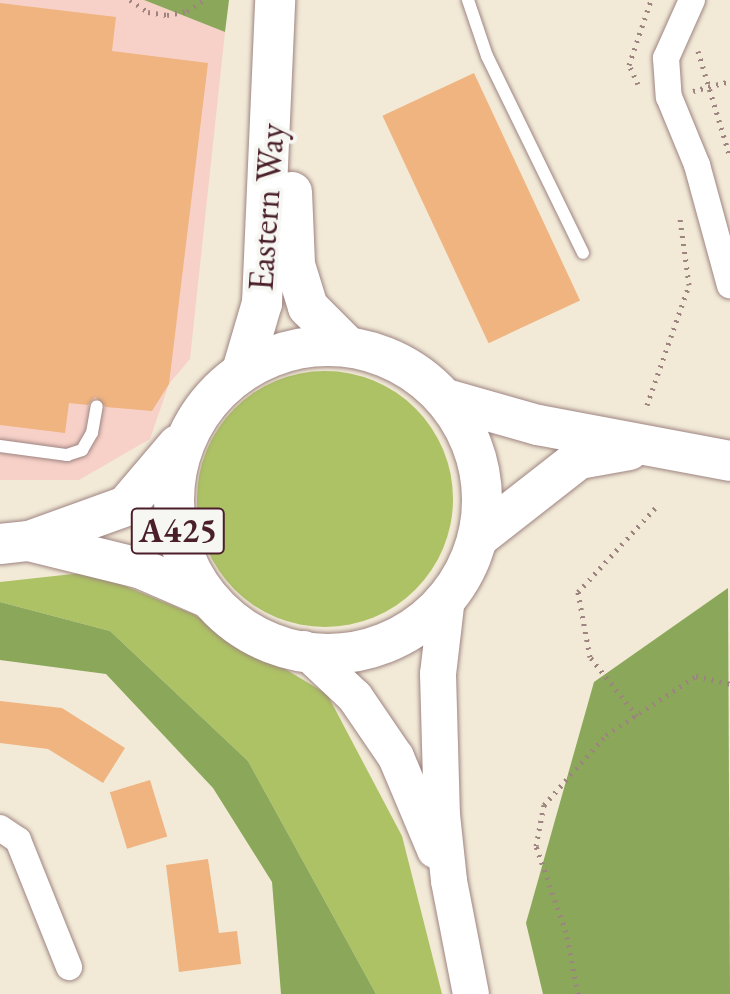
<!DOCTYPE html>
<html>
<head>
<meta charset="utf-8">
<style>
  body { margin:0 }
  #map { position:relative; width:730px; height:994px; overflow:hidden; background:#f2ead7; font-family:"EB Garamond",serif }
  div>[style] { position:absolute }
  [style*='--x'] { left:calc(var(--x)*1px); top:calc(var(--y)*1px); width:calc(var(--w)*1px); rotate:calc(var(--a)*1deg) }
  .built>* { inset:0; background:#f7d1c8 }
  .green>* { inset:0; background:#adc165 }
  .round { border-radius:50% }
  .forest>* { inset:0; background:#8aa75a }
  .building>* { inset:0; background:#efb480; transform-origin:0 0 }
  .path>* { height:5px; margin-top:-2.5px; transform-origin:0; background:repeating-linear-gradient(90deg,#9e8481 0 2px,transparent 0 8px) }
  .roads { filter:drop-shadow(0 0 2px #9e8481) drop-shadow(0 0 2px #9e8481) }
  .service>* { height:12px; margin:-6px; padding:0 6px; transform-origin:6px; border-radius:6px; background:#fff }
  .minor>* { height:26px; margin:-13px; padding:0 13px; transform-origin:13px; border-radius:13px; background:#fff }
  .secondary>* { height:36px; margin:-18px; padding:0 18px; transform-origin:18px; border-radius:18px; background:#fff }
  .primary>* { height:40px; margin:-20px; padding:0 20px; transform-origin:20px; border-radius:20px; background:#fff }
  .primary>.ring { margin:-20px; padding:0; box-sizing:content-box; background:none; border:40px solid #fff; border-radius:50% }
  span { translate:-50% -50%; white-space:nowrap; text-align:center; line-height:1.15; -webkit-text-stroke:8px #f6f6f2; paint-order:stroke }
  .shield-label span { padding:2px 6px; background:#f6f6f2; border:2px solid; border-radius:6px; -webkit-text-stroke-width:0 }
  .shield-label { font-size:34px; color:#4a1f2b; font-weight:700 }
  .street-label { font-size:36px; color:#4a1f2b }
</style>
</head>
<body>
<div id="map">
  <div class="built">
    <div style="clip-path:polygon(0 0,144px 0,225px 32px,190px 359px,169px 384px,150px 439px,79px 480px,0 480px)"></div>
  </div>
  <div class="green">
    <div class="round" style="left:197px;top:371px;width:256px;height:256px"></div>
    <div style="clip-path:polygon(91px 572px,193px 614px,327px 694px,402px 836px,442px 994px,376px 994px,248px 761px,110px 631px,0 602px,0 582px)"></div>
  </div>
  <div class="forest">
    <div style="clip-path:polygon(144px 0,229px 0,225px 32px)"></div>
    <div style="clip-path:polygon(728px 588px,730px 994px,543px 994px,526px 923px,594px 682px)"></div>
    <div style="clip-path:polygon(0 602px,110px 631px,248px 761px,376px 994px,281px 994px,272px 882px,213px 788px,106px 674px,0 660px)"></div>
  </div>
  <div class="building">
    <div style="clip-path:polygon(0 3px,116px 17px,112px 51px,208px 63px,169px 384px,152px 411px,106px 407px,95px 397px,88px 405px,69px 403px,65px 433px,0 425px)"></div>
    <div style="left:474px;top:73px;width:251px;height:101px;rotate:65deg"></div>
    <div style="clip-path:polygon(0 701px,62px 708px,125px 748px,103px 783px,48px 749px,0 743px)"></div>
    <div style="left:150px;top:780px;width:59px;height:42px;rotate:73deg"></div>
    <div style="clip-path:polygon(208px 859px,219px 933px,237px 931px,241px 964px,179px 972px,166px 865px)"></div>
  </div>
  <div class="path">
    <div style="--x:130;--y:0;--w:22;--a:34"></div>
    <div style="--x:148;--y:12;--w:19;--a:9"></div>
    <div style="--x:167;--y:15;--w:20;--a:-11"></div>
    <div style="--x:187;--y:11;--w:20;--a:-33"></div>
    <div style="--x:698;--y:51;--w:111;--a:73.2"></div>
    <div style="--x:638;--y:84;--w:21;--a:-115"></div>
    <div style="--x:629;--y:65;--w:69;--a:-71.3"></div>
    <div style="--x:693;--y:91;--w:38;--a:-15"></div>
    <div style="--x:647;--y:405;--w:127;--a:-70.7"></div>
    <div style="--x:689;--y:285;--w:68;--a:-97.7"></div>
    <div style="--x:637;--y:716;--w:75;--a:-128.5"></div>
    <div style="--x:590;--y:657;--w:66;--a:-100.5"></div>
    <div style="--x:578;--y:592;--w:117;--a:-47.4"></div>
    <div style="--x:578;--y:994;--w:63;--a:-101"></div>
    <div style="--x:566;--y:932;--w:91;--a:-109.2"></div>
    <div style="--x:536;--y:846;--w:42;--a:-79"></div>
    <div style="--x:544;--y:805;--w:94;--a:-48.5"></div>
    <div style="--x:606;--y:735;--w:108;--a:-33.2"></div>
    <div style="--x:696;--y:676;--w:35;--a:13"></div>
  </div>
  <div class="roads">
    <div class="service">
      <div style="--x:468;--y:0;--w:59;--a:71.3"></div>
      <div style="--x:487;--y:56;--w:219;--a:64"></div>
      <div style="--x:0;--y:446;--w:68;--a:7.7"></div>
      <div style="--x:67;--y:455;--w:16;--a:-18"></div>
      <div style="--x:82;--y:450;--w:20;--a:-60"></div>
      <div style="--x:92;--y:433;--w:27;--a:-80"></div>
    </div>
    <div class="minor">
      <div style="--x:692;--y:0;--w:64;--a:114.1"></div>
      <div style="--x:666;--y:58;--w:39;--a:86"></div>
      <div style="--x:669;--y:97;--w:74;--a:67.6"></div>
      <div style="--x:697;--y:165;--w:125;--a:74.7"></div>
      <div style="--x:0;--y:828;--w:22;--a:34"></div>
      <div style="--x:18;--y:840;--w:137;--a:68.1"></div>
    </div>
    <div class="secondary">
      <div style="--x:446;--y:606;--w:68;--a:96.7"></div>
      <div style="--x:438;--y:674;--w:141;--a:88.4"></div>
      <div style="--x:442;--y:815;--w:66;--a:83.9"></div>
      <div style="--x:449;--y:881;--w:115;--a:79"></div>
      <div style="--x:304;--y:649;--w:70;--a:43.3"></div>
      <div style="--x:355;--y:697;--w:73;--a:55.7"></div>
      <div style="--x:396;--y:757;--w:101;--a:67.2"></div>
    </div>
    <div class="primary">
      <div style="--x:292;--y:192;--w:73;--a:87.6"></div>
      <div style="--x:295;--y:265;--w:44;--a:72.8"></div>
      <div style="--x:308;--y:307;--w:54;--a:45"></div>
      <div class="ring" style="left:174px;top:346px;width:268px;height:268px"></div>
      <div style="--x:242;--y:371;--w:71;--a:-73.6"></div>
      <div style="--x:262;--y:303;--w:303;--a:-87.5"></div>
      <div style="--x:446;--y:399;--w:96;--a:15.8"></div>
      <div style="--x:538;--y:425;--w:195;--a:10.6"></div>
      <div style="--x:479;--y:537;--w:127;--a:-38"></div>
      <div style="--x:579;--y:459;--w:51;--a:-10.2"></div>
      <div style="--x:29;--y:541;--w:113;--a:13.8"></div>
      <div style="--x:139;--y:568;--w:73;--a:23.4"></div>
      <div style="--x:0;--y:544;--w:29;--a:-6"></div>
      <div style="--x:29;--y:541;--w:103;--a:-19.8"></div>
      <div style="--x:126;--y:506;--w:80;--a:-49.6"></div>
    </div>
  </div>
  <div class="shield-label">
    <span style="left:178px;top:531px">A425</span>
  </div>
  <div class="street-label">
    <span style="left:266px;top:207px;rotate:-86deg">Eastern Way</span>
  </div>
</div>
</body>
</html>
